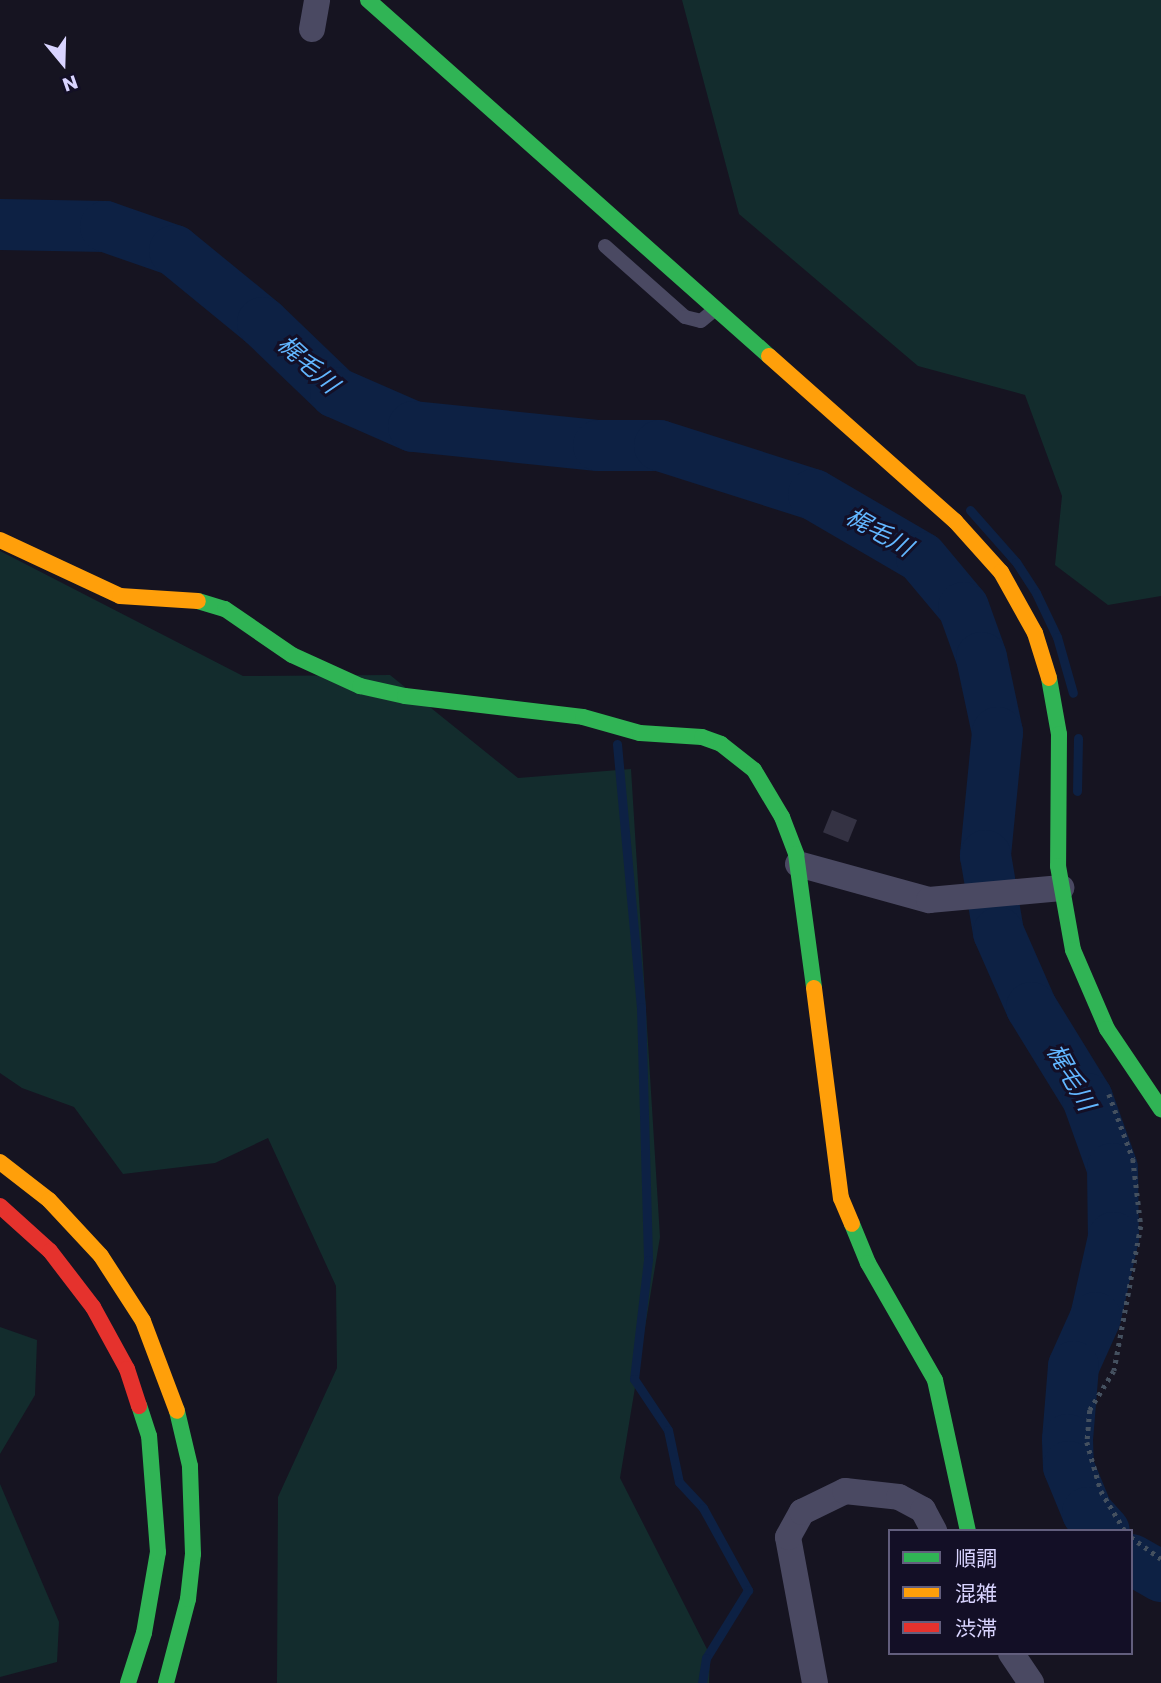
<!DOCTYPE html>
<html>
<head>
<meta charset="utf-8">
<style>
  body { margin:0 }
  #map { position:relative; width:1161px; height:1683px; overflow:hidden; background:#161421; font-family:Poppins,"Noto Sans JP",sans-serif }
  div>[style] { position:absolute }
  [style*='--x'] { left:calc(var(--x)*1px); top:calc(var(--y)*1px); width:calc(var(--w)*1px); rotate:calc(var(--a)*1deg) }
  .green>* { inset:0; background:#132c2d }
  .stream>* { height:9px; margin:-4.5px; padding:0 4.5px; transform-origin:4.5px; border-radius:4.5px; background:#0d2144 }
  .river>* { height:51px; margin:-25.5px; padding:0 25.5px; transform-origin:25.5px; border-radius:25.5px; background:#0d2144 }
  .building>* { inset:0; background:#343243; transform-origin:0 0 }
  .path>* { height:4.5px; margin-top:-2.25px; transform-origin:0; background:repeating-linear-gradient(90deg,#44505f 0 3.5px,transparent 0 8.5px) }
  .lane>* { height:14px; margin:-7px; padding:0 7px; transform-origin:7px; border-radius:7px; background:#4a4962 }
  .street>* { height:26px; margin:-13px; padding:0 13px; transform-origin:13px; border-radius:13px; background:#4a4962 }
  .fast>* { height:16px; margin:-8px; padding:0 8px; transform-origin:8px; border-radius:8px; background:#30b455 }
  .slow>* { height:16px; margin:-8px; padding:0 8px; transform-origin:8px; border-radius:8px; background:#ff9f0a }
  .jam>* { height:16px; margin:-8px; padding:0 8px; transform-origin:8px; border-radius:8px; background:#e5322d }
  span { translate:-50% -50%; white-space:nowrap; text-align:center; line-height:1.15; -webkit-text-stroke:6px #130f26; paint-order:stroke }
  .water-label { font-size:24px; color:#62b6ff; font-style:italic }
  .legend { position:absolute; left:888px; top:1529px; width:245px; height:126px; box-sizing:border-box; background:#130f26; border:2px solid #625e7d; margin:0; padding:9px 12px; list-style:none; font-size:21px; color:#d9d4ff }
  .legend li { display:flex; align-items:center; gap:14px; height:35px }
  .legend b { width:35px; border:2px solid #625e7d }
  .north { position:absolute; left:28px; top:28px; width:70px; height:70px; -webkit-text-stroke:5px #130f26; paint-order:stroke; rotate:161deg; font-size:19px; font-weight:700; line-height:28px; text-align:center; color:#d9d4ff }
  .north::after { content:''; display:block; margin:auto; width:24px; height:32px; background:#d9d4ff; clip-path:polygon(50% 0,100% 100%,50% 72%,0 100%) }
</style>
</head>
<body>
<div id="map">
  <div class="green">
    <div style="clip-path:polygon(682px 0,1161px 0,1161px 596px,1108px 605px,1055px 565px,1062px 496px,1025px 395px,918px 366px,739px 214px)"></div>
    <div style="clip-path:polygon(0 551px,243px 676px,390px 675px,518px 778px,631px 769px,660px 1237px,620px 1478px,710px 1655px,709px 1683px,277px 1683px,278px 1497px,337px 1368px,336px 1286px,268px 1138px,215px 1163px,123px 1174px,74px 1107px,22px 1088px,0 1073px)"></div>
    <div style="clip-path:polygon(0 1327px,37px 1340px,35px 1395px,0 1454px)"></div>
    <div style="clip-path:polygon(0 1484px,59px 1622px,57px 1662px,0 1677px)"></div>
  </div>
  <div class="stream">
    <div style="--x:970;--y:510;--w:69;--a:48.5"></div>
    <div style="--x:1016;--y:562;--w:37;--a:57"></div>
    <div style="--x:1036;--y:593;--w:49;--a:64.5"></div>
    <div style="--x:1057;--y:637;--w:58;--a:74.1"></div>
    <div style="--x:617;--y:744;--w:264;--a:84.8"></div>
    <div style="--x:641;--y:1007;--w:253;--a:88.4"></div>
    <div style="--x:648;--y:1260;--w:120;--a:96.7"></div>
    <div style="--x:634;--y:1379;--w:61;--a:56.3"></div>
    <div style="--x:668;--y:1430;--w:53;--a:78.1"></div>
    <div style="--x:679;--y:1482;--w:35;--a:47"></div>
    <div style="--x:703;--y:1508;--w:94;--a:61.2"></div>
    <div style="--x:748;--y:1590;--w:80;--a:121.7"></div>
    <div style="--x:706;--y:1658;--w:25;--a:99"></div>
    <div style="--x:1077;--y:791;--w:53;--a:-88.9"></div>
  </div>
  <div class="river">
    <div style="--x:0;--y:224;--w:105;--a:1.1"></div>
    <div style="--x:105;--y:226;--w:73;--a:19.2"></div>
    <div style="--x:174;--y:250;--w:114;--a:39.3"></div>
    <div style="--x:262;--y:322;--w:101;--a:43.8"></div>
    <div style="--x:335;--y:392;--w:85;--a:23.6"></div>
    <div style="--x:413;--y:426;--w:186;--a:5.9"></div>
    <div style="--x:598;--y:445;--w:61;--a:0"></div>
    <div style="--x:659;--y:445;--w:162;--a:17.7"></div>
    <div style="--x:813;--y:494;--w:125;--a:30.3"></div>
    <div style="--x:921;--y:557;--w:65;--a:50"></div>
    <div style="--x:963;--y:607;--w:53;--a:70.2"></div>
    <div style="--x:981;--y:657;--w:77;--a:78"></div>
    <div style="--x:997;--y:732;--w:124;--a:95.6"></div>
    <div style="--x:985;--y:855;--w:78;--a:80.4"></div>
    <div style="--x:998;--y:932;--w:82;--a:66.3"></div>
    <div style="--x:1031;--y:1007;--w:107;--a:58.4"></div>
    <div style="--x:1087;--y:1098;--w:74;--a:70.3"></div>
    <div style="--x:1112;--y:1168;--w:69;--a:89.2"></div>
    <div style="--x:1113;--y:1237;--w:82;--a:102.7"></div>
    <div style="--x:1095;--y:1317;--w:54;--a:114.2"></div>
    <div style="--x:1073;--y:1366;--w:73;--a:94.7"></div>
    <div style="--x:1067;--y:1439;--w:27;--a:88"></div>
    <div style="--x:1068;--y:1466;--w:50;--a:67.6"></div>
    <div style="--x:1087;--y:1512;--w:25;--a:48"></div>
    <div style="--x:1131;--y:1559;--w:34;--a:30"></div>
  </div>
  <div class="building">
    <div style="left:832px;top:810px;width:27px;height:24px;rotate:22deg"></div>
  </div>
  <div class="path">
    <div style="--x:1109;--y:1094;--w:69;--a:69.7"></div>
    <div style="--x:1133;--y:1159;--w:67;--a:83.2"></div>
    <div style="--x:1141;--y:1226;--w:147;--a:100.5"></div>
    <div style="--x:1114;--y:1371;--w:46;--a:121.6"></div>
    <div style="--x:1090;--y:1410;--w:32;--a:95"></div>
    <div style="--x:1087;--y:1442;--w:51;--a:74.1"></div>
    <div style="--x:1101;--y:1491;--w:47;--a:59"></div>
    <div style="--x:1131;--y:1537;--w:37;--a:36"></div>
  </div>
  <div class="lane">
    <div style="--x:605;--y:246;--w:107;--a:41.6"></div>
    <div style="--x:685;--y:317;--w:16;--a:14"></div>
    <div style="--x:701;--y:321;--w:17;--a:-40"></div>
  </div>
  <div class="street">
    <div style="--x:312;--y:29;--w:29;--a:-80"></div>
    <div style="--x:798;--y:864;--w:136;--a:15.4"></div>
    <div style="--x:929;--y:900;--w:133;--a:-5.2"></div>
    <div style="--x:1011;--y:1653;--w:36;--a:56"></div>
    <div style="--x:815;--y:1683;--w:148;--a:-100.5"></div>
    <div style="--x:788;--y:1537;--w:29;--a:-61"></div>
    <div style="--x:802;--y:1512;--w:48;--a:-26"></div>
    <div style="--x:845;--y:1491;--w:54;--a:6.3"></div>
    <div style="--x:899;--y:1497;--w:27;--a:28"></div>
    <div style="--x:923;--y:1510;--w:24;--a:62"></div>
  </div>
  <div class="fast">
    <div style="--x:368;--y:0;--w:536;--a:41.6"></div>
    <div style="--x:198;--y:601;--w:28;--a:17"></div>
    <div style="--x:225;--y:609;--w:81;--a:34.5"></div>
    <div style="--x:292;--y:655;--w:75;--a:24.5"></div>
    <div style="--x:360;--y:686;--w:46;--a:12.5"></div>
    <div style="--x:405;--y:696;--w:179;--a:6.7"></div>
    <div style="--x:583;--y:717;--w:59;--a:15.7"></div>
    <div style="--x:640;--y:733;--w:62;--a:3.7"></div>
    <div style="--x:702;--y:737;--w:20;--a:20"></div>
    <div style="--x:721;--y:744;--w:42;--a:38.2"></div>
    <div style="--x:754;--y:770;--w:55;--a:59.2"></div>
    <div style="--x:782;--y:817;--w:40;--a:69"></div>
    <div style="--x:796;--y:854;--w:135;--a:82.3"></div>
    <div style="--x:1049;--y:678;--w:57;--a:79.9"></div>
    <div style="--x:1059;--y:734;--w:132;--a:90.4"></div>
    <div style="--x:1058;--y:866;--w:85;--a:79.9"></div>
    <div style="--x:1073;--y:950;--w:86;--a:66.7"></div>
    <div style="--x:1107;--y:1029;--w:97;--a:56"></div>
    <div style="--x:852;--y:1224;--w:42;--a:67.7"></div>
    <div style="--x:868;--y:1263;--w:135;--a:60.2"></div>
    <div style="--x:935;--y:1380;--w:155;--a:77.7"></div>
    <div style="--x:128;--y:1683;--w:52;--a:-72.3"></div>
    <div style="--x:144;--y:1633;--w:82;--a:-80.2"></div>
    <div style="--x:158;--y:1552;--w:116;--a:-94.4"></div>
    <div style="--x:149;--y:1436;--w:32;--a:-108"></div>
    <div style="--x:166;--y:1683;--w:87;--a:-75.3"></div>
    <div style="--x:188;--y:1599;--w:45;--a:-83.7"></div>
    <div style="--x:193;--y:1554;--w:88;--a:-92"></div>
    <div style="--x:190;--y:1466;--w:57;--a:-103.3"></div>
  </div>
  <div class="slow">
    <div style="--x:769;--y:356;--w:249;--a:41.6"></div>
    <div style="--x:955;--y:521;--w:69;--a:48"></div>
    <div style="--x:1001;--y:572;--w:70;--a:60.9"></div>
    <div style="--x:1035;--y:633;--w:47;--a:72.7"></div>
    <div style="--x:0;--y:540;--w:132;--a:25"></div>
    <div style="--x:120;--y:596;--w:78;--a:3.7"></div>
    <div style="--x:814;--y:988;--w:212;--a:82.7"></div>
    <div style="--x:841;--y:1198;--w:28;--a:67"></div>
    <div style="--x:0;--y:1162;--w:62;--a:37.8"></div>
    <div style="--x:49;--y:1200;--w:76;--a:47.1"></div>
    <div style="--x:101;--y:1256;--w:77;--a:57.1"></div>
    <div style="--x:143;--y:1321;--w:96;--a:69.3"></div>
  </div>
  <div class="jam">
    <div style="--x:0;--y:1206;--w:67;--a:42"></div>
    <div style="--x:50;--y:1251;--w:71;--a:52.5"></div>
    <div style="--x:93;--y:1307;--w:71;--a:61.3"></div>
    <div style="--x:127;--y:1369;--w:39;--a:72"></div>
  </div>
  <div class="water-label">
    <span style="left:308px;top:364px;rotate:42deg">梶毛川</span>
    <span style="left:879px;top:532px;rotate:30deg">梶毛川</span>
    <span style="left:1071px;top:1077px;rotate:61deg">梶毛川</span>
  </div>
  <ul class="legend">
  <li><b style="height:9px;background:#30b455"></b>順調</li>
  <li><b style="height:9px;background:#ff9f0a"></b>混雑</li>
  <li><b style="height:9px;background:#e5322d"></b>渋滞</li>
  </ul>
  <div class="north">N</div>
</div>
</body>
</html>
